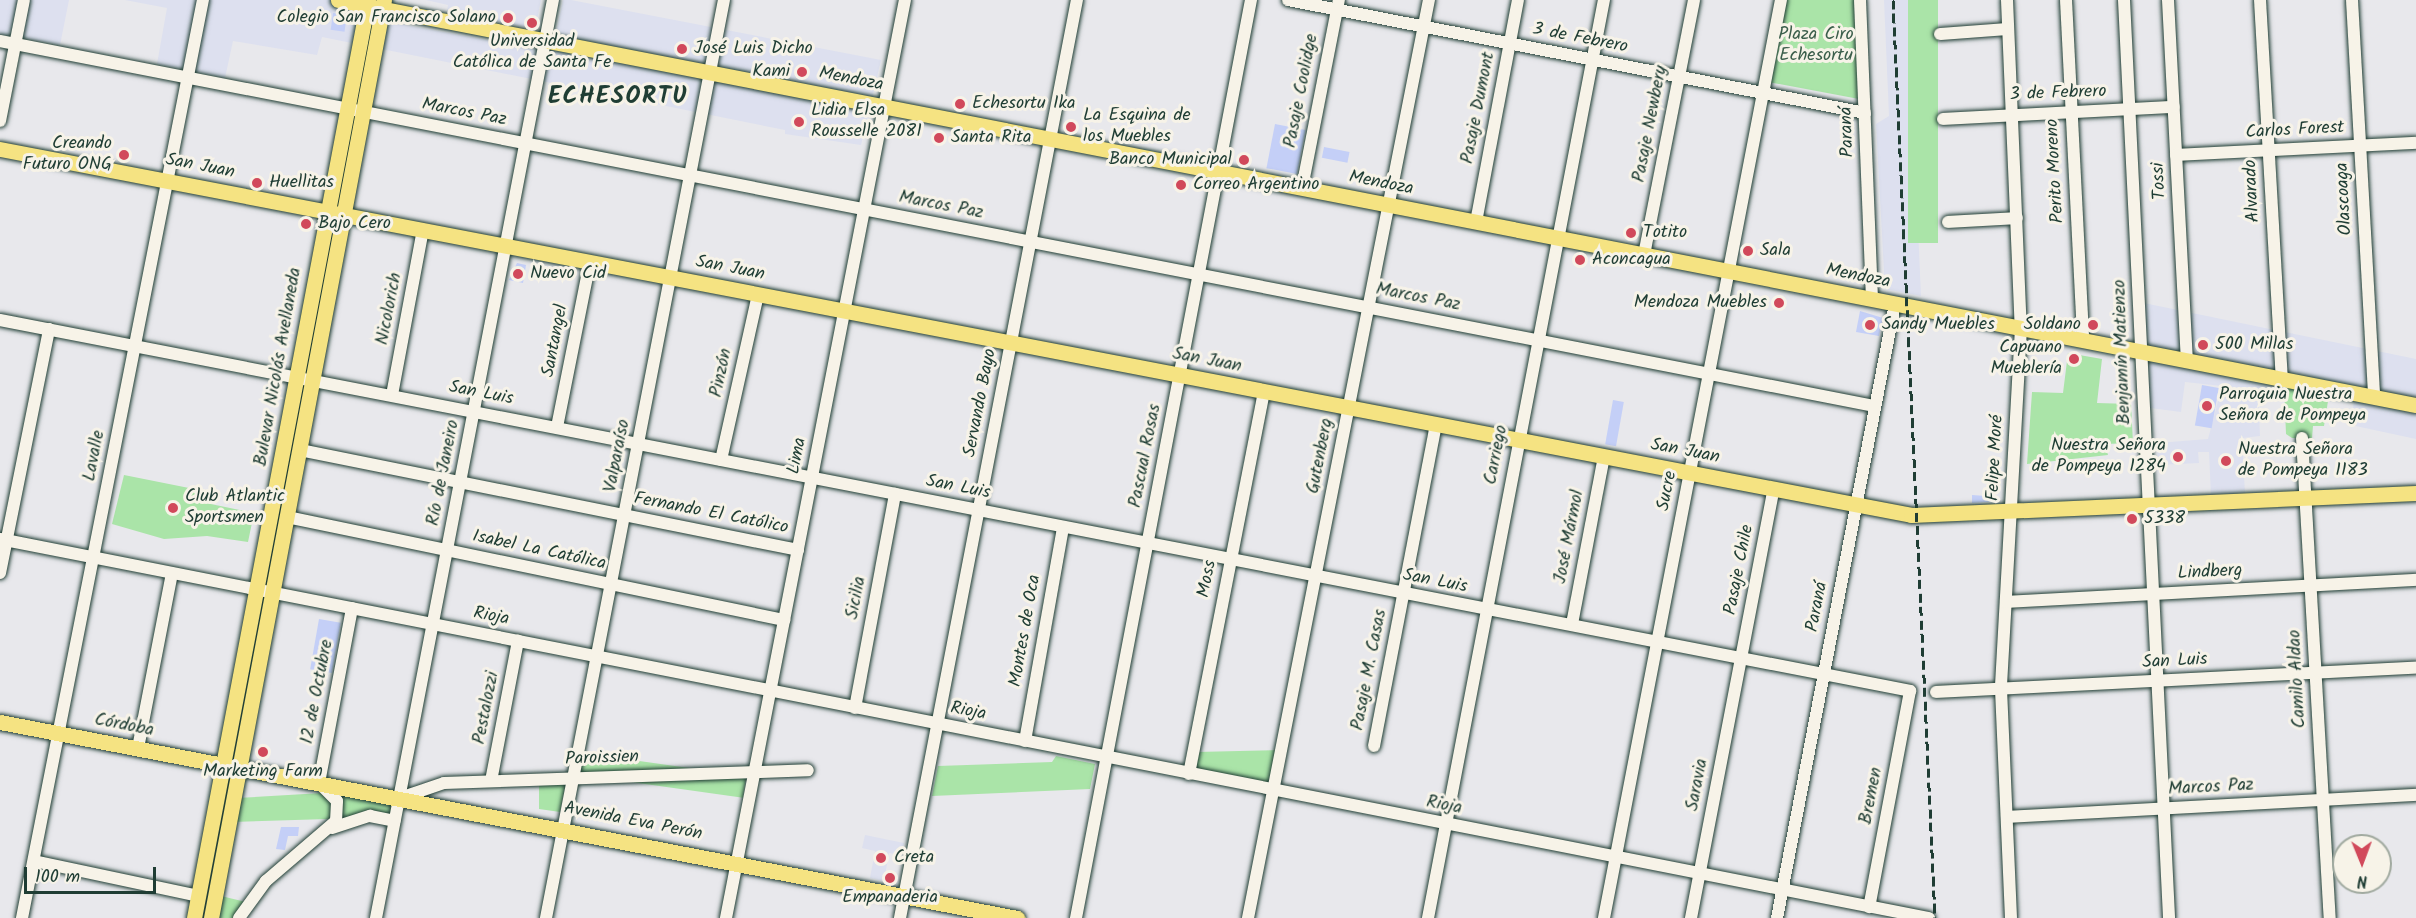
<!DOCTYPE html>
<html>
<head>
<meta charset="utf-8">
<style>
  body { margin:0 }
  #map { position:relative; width:2416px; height:918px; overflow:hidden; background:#e8e8ec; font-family:Kalam,sans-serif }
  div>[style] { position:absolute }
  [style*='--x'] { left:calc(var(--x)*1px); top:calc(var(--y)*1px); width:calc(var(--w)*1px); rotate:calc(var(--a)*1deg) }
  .built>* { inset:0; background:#dde0ef }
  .green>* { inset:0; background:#aae4a8; transform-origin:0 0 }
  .building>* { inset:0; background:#c4cff7; transform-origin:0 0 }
  .roads { filter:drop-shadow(0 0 2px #1f3d34) drop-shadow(0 0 2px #1f3d34) }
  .minor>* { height:12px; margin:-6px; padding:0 6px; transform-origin:6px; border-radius:6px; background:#f7f3e8 }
  .major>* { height:15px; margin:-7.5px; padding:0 7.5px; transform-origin:7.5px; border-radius:7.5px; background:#f5e382 }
  .rail>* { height:3px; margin-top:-1.5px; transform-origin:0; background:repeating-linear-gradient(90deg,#1f3d34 0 9px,transparent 0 13.5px) }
  .dots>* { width:16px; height:16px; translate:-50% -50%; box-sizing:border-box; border:3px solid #f7f3e8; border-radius:50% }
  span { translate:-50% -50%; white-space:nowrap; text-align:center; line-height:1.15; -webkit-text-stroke:6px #f7f3e8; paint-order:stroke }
  .poi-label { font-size:18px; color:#1f3d34 }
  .right { translate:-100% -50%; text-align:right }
  .left { translate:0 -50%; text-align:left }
  .park-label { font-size:18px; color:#3b5e4b }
  .street-label { font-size:18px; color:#1f3d34 }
  .district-label { font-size:24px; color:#1f3d34; font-weight:700; letter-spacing:1.5px }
  .north { position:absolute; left:2332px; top:834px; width:60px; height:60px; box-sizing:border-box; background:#f7f3e8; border:2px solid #a1aaa0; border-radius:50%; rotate:179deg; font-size:16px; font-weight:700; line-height:24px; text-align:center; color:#1f3d34 }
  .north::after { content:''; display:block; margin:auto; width:21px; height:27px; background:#d1495b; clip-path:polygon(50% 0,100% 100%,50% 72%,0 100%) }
  .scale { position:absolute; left:24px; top:867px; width:132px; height:27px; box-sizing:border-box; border:3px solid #1f3d34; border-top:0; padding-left:8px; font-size:18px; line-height:21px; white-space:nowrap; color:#1f3d34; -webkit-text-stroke:4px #f7f3e8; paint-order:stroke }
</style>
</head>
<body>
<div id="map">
  <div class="built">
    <div style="clip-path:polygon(0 0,69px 0,60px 45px,0 34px)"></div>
    <div style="clip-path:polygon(125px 0,358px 0,356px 16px,552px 52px,563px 0,571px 0,881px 60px,861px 145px,785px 134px,785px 130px,322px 37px,317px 55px,233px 41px,225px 78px,157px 64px,167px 8px)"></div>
    <div style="clip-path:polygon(426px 0,541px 0,535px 29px,447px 12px,448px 5px)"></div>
    <div style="clip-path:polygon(1884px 0,1908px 0,1921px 296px,1885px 289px,1876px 124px,1889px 116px)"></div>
    <div style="clip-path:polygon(2139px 302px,2416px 359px,2416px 439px,2351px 425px,2354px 400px,2329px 395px,2303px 373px,2284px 386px,2258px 391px,2260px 436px,2242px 438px,2245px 494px,2211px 496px,2209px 452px,2198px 452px,2199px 463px,2158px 465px,2157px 443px,2208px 439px,2222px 386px,2185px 382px,2181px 412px,2143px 407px)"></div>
    <div style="clip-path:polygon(865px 835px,904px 843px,901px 855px,889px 853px,884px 881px,870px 878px,875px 851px,862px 848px)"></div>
  </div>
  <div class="green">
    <div style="clip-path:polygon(1785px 0,1855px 0,1859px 99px,1768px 82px)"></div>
    <div style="left:1908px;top:0;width:30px;height:243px"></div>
    <div style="clip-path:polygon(2068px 353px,2102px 359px,2097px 403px,2131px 404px,2133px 443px,2105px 444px,2108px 455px,2027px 464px,2032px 392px,2063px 393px)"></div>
    <div style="clip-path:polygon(2284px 386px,2329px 395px,2324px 426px,2313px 426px,2312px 438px,2292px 438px,2286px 434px)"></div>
    <div style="clip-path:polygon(124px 475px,204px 491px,206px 503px,254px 513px,248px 542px,207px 536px,164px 539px,112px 524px)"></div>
    <div style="clip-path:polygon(1278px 750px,1271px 784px,1192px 769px,1196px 752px)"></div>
    <div style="clip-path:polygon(1056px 756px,1095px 764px,1090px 789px,932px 796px,938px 766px,1052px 762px)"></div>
    <div style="left:746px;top:776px;width:22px;height:167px;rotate:98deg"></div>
    <div style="clip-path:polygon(566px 782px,560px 812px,539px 809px,539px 783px)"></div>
    <div style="clip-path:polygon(322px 793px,395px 801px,393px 817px,232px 822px,237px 798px)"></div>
    <div style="clip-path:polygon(221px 896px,246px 902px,235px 918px,217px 918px)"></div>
  </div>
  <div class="building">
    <div style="left:333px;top:13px;width:14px;height:17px;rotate:8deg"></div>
    <div style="left:1275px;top:124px;width:31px;height:45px;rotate:11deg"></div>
    <div style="left:1324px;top:147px;width:26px;height:11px;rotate:11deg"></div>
    <div style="clip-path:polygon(517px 263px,526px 265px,523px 283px,509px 280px)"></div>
    <div style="clip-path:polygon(1860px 311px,1883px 318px,1879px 336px,1856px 332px)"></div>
    <div style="left:2202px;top:385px;width:17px;height:41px;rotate:10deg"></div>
    <div style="left:1613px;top:400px;width:11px;height:45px;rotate:10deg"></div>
    <div style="clip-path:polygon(1972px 495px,2000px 497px,2000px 501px,1972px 503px)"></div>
    <div style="left:319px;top:619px;width:22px;height:51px;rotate:10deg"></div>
    <div style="clip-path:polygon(281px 827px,299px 827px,298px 836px,288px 836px,285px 850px,276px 849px)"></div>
  </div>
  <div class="roads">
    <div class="minor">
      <div style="--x:1288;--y:0;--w:588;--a:11.08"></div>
      <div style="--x:1860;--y:0;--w:299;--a:87.7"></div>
      <div style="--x:2007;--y:0;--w:328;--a:87.6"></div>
      <div style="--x:2021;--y:328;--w:362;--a:93.2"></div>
      <div style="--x:2001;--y:689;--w:229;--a:87.5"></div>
      <div style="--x:2066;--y:0;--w:340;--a:87.1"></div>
      <div style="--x:2124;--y:0;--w:919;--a:87.19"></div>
      <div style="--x:2168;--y:0;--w:361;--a:87"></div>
      <div style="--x:2260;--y:0;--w:380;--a:86.7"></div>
      <div style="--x:2352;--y:0;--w:398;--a:86.8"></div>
      <div style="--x:1940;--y:34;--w:68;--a:-4.2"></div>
      <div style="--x:0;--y:41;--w:1910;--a:11.02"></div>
      <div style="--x:1943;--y:119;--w:231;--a:-3"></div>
      <div style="--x:0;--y:121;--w:123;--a:-78.8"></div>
      <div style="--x:2176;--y:155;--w:240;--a:-2.9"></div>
      <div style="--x:1302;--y:188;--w:192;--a:-78.9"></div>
      <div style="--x:1476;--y:222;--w:226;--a:-79.3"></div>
      <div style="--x:1948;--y:222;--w:69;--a:-3.3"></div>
      <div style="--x:1644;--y:255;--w:260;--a:-78.9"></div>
      <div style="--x:0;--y:320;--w:1946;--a:10.99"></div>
      <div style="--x:1910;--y:691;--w:220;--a:100.7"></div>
      <div style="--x:392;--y:395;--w:168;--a:-79.4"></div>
      <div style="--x:557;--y:427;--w:168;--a:-78.7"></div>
      <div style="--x:2302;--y:438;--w:481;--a:86.7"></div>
      <div style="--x:300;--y:450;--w:508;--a:11.35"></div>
      <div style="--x:721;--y:460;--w:170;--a:-77.4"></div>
      <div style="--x:287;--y:517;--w:508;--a:11.71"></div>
      <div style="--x:0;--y:539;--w:1966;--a:11.12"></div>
      <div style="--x:0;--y:573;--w:249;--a:-78.6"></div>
      <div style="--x:2006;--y:602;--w:411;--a:-3.1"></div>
      <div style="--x:1572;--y:624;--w:170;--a:-79.2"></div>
      <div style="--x:1936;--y:692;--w:481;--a:-2.9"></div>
      <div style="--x:855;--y:708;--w:218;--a:-79.4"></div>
      <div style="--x:1025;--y:741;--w:217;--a:-79.9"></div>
      <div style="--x:1374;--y:746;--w:328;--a:-79.1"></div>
      <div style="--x:138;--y:748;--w:178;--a:-79"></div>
      <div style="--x:1189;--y:774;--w:390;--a:-78.9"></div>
      <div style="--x:491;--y:781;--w:143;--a:-79.1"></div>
      <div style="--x:400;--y:798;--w:46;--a:-18.8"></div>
      <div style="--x:444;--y:783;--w:364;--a:-2"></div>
      <div style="--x:2007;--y:817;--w:410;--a:-3.1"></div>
      <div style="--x:332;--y:828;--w:40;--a:-18"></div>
      <div style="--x:370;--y:816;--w:25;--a:11"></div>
      <div style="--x:34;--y:861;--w:169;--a:12"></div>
      <div style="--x:22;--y:918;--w:936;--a:-78.85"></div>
      <div style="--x:239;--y:918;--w:46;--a:-53.9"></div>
      <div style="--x:266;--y:881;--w:92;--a:-40.6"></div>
      <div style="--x:336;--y:821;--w:20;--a:-87"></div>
      <div style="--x:337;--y:801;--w:25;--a:-135"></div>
      <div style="--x:319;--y:783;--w:178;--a:-79.3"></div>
      <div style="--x:376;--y:918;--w:935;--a:-79.09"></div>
      <div style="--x:546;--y:918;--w:935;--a:-79.03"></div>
      <div style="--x:726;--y:918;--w:935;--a:-78.97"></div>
      <div style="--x:900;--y:918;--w:935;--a:-79.09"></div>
      <div style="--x:1076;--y:918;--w:935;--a:-79.21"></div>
      <div style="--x:1248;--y:918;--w:936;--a:-78.85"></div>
      <div style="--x:1428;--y:918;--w:935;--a:-79.15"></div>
      <div style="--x:1604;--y:918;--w:935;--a:-79.09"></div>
      <div style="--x:1691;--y:918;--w:437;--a:-79.1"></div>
      <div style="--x:1777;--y:918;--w:625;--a:-79.12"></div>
    </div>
    <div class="major">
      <div style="--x:338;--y:0;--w:2117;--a:11.03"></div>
      <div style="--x:0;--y:149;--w:1946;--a:10.84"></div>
      <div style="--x:1911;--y:515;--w:505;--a:-2.49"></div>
      <div style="--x:0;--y:722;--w:1036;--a:10.91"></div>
      <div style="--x:194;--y:918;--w:934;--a:-79.27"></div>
      <div style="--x:211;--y:918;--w:934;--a:-79.33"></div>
    </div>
  </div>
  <div class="rail">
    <div style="--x:1893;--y:0;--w:919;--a:87.38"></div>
  </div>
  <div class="dots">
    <div style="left:508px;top:18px;background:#d1495b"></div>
    <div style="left:532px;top:23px;background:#d1495b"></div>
    <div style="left:682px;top:49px;background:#d1495b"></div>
    <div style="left:802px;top:72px;background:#d1495b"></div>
    <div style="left:960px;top:104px;background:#d1495b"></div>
    <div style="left:799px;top:122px;background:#d1495b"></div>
    <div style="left:1071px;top:127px;background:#d1495b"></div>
    <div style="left:939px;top:138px;background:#d1495b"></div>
    <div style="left:124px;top:155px;background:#d1495b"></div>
    <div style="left:1244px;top:160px;background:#d1495b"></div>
    <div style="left:257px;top:183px;background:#d1495b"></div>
    <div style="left:1181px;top:185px;background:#d1495b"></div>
    <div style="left:306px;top:224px;background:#d1495b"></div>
    <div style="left:1631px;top:233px;background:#d1495b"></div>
    <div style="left:1748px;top:251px;background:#d1495b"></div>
    <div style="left:1580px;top:260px;background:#d1495b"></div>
    <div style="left:518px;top:274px;background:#d1495b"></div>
    <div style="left:1779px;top:303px;background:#d1495b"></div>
    <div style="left:1870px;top:325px;background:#d1495b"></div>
    <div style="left:2093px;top:325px;background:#d1495b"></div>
    <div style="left:2203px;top:345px;background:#d1495b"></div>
    <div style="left:2074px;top:359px;background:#d1495b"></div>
    <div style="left:2207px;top:406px;background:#d1495b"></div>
    <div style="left:2178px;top:457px;background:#d1495b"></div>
    <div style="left:2226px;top:461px;background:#d1495b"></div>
    <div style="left:173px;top:508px;background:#d1495b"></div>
    <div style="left:2132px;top:519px;background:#d1495b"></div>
    <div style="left:263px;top:752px;background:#d1495b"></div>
    <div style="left:881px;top:858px;background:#d1495b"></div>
    <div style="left:890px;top:878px;background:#d1495b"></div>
  </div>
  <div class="poi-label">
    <span class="right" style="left:496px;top:18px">Colegio San Francisco Solano</span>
    <span style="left:532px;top:53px">Universidad<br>Católica de Santa Fe</span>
    <span class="left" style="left:694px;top:49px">José Luis Dicho</span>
    <span class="right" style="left:790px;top:72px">Kami</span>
    <span class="left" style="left:972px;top:104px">Echesortu Ika</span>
    <span class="left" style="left:811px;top:122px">Lidia Elsa<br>Rousselle 2081</span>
    <span class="left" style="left:1083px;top:127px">La Esquina de<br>los Muebles</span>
    <span class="left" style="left:951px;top:138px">Santa Rita</span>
    <span class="right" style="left:112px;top:155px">Creando<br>Futuro ONG</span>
    <span class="right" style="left:1232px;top:160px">Banco Municipal</span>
    <span class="left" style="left:269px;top:183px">Huellitas</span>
    <span class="left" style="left:1193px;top:185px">Correo Argentino</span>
    <span class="left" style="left:318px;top:224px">Bajo Cero</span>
    <span class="left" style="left:1643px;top:233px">Totito</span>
    <span class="left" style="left:1760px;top:251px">Sala</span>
    <span class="left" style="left:1592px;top:260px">Aconcagua</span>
    <span class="left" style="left:530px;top:274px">Nuevo Cid</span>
    <span class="right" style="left:1767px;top:303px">Mendoza Muebles</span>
    <span class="left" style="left:1882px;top:325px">Sandy Muebles</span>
    <span class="right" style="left:2081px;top:325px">Soldano</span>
    <span class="left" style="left:2215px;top:345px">500 Millas</span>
    <span class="right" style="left:2062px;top:359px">Capuano<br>Mueblería</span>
    <span class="left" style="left:2219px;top:406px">Parroquia Nuestra<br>Señora de Pompeya</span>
    <span class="right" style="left:2166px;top:457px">Nuestra Señora<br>de Pompeya 1284</span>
    <span class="left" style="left:2238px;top:461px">Nuestra Señora<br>de Pompeya 1183</span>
    <span class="left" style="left:185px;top:508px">Club Atlantic<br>Sportsmen</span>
    <span class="left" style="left:2144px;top:519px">5338</span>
    <span style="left:263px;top:772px">Marketing Farm</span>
    <span class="left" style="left:894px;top:858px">Creta</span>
    <span style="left:890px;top:898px">Empanaderia</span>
  </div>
  <div class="park-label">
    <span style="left:1816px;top:46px">Plaza Ciro<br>Echesortu</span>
  </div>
  <div class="street-label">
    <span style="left:1580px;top:39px;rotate:11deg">3 de Febrero</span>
    <span style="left:851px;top:80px;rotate:11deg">Mendoza</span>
    <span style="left:1302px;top:91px;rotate:-79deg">Pasaje Coolidge</span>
    <span style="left:2058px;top:94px;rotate:-2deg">3 de Febrero</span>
    <span style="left:1479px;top:108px;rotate:-79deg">Pasaje Dumont</span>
    <span style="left:464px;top:113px;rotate:11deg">Marcos Paz</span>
    <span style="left:1651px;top:124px;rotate:-79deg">Pasaje Newbery</span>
    <span style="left:2295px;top:131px;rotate:-3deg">Carlos Forest</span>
    <span style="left:1848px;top:132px;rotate:-92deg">Paraná</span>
    <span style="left:200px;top:167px;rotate:11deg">San Juan</span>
    <span style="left:2056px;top:171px;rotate:-93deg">Perito Moreno</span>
    <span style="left:2160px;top:181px;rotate:-93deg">Tossi</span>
    <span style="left:1381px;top:184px;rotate:11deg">Mendoza</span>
    <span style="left:2253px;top:191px;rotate:-93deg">Alvarado</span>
    <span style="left:2345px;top:199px;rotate:-93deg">Olascoaga</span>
    <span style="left:941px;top:206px;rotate:11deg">Marcos Paz</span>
    <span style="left:730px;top:269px;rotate:11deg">San Juan</span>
    <span style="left:1858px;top:277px;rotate:11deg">Mendoza</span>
    <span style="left:1418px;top:298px;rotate:11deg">Marcos Paz</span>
    <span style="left:390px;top:309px;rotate:-79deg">Nicolorich</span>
    <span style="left:556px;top:341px;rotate:-79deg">Santangel</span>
    <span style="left:2123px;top:352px;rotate:-92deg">Benjamín Matienzo</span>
    <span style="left:1207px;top:361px;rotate:11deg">San Juan</span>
    <span style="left:279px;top:367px;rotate:-80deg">Bulevar Nicolás Avellaneda</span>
    <span style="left:722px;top:373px;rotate:-78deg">Pinzón</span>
    <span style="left:481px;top:394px;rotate:11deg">San Luis</span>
    <span style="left:981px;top:403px;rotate:-79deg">Servando Bayo</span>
    <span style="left:1685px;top:452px;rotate:11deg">San Juan</span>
    <span style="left:1497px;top:455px;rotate:-79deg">Carriego</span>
    <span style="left:95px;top:456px;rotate:-79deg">Lavalle</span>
    <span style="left:618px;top:456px;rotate:-79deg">Valparaíso</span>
    <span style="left:798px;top:456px;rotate:-79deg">Lima</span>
    <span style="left:1146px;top:456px;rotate:-79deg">Pascual Rosas</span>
    <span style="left:1321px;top:456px;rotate:-79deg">Gutenberg</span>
    <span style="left:1996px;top:458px;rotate:-87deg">Felipe Moré</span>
    <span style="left:444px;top:473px;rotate:-79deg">Río de Janeiro</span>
    <span style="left:958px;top:488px;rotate:11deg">San Luis</span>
    <span style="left:1668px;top:491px;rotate:-79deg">Sucre</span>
    <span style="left:711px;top:514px;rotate:11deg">Fernando El Católico</span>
    <span style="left:1570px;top:537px;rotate:-79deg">José Mármol</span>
    <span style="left:539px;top:551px;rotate:12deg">Isabel La Católica</span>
    <span style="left:1740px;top:570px;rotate:-79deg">Pasaje Chile</span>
    <span style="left:2210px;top:573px;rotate:-3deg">Lindberg</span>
    <span style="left:1208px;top:579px;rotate:-79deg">Moss</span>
    <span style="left:1435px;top:582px;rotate:11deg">San Luis</span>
    <span style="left:857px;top:598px;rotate:-79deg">Sicilia</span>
    <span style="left:1818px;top:607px;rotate:-79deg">Paraná</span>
    <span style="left:491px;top:617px;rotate:11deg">Rioja</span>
    <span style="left:1026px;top:631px;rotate:-80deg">Montes de Oca</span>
    <span style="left:2175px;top:662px;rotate:-3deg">San Luis</span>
    <span style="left:1370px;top:670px;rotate:-79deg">Pasaje M. Casas</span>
    <span style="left:2298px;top:679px;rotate:-93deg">Camilo Aldao</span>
    <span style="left:318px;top:692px;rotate:-79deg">12 de Octubre</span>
    <span style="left:487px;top:708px;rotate:-79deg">Pestalozzi</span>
    <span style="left:968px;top:712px;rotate:11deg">Rioja</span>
    <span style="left:124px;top:726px;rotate:11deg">Córdoba</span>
    <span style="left:602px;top:759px;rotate:-2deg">Paroissien</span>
    <span style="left:1698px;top:785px;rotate:-79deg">Saravia</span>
    <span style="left:2211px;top:788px;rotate:-3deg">Marcos Paz</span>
    <span style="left:1872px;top:796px;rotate:-79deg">Bremen</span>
    <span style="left:1444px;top:806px;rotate:11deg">Rioja</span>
    <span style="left:633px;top:822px;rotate:11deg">Avenida Eva Perón</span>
  </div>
  <div class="district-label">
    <span style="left:618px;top:97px">ECHESORTU</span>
  </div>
  <div class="north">N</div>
  <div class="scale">100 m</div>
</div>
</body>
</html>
